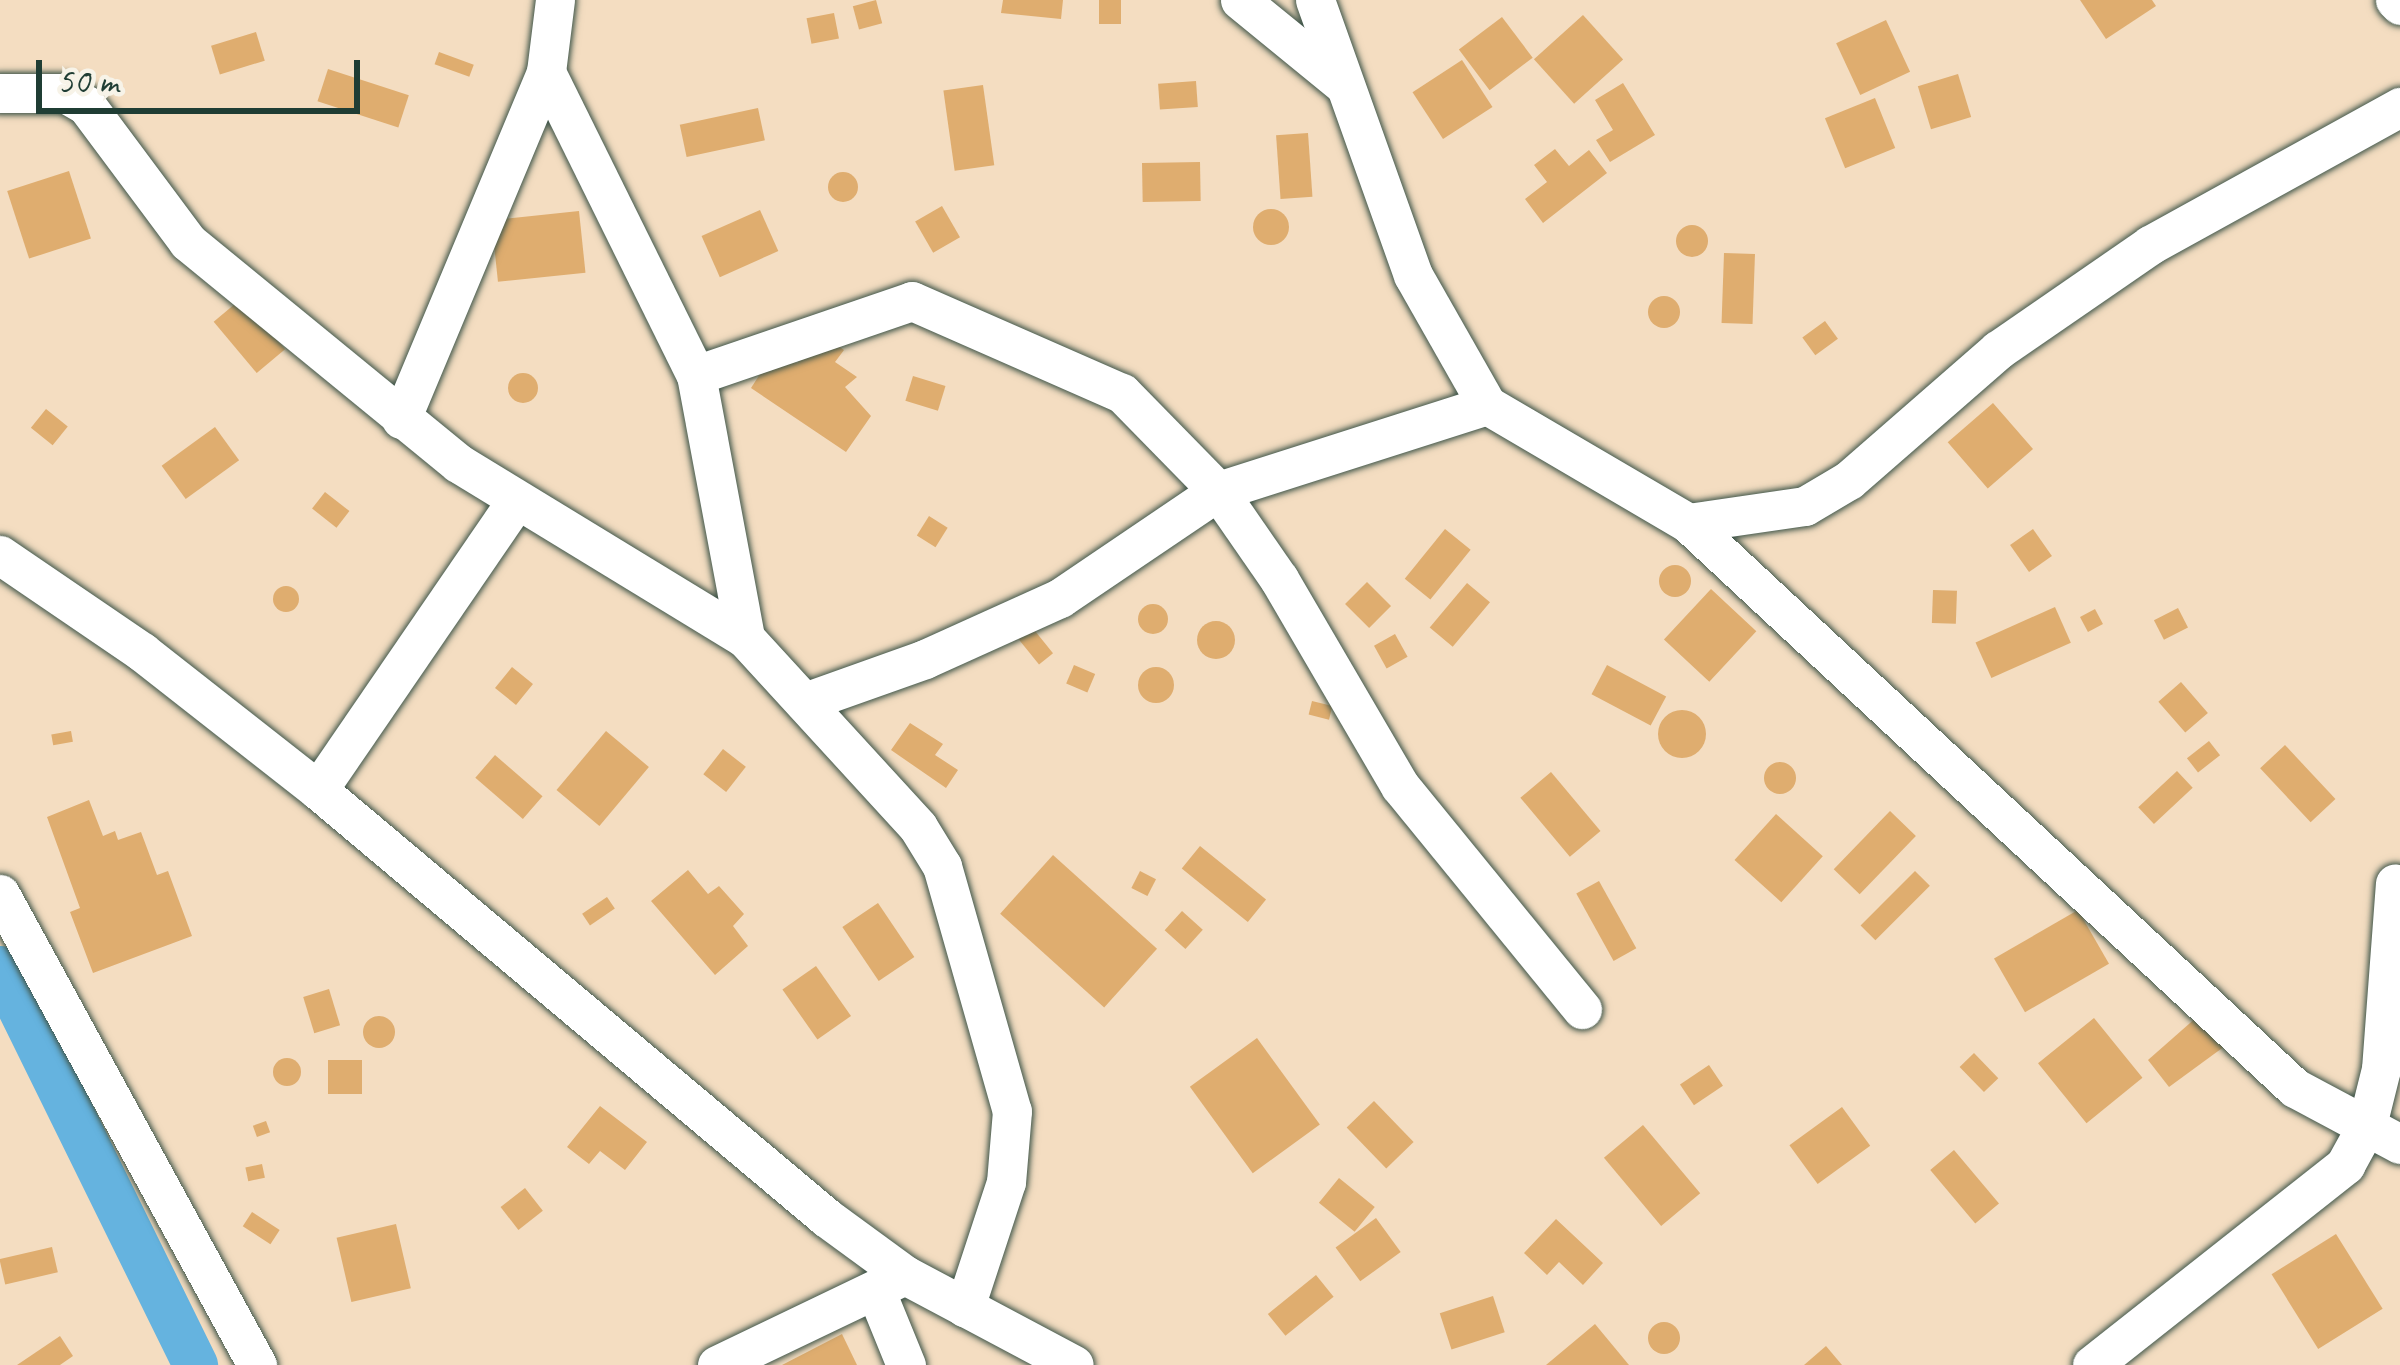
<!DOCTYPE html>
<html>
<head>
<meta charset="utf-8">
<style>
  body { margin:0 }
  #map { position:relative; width:2400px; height:1365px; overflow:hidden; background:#f4ddc1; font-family:Caveat,sans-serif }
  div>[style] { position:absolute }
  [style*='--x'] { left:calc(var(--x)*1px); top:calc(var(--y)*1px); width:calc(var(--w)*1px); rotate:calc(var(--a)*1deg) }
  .canal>* { height:45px; margin:-22.5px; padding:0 22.5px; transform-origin:22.5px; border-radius:22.5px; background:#65b3df }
  .building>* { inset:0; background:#dfad6f; transform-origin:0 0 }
  .round { border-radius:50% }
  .roads { filter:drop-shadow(0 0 3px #3f5549) drop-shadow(0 0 3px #3f5549) }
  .street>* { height:39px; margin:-19.5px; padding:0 19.5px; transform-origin:19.5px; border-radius:19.5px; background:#fff }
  span { translate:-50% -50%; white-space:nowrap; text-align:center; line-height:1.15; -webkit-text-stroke:10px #f7f3e8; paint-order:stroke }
  .scale { position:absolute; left:36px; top:60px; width:324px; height:54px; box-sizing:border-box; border:6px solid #1f3d34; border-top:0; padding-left:15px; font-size:36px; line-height:42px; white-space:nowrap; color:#1f3d34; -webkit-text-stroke:9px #f7f3e8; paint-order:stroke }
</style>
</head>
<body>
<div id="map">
  <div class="canal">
    <div style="--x:0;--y:968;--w:442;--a:63.8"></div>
  </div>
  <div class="building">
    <div style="left:876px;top:0;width:24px;height:24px;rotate:75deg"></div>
    <div style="clip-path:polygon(1003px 0,1063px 0,1061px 19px,1001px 13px)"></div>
    <div style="left:1099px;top:0;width:22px;height:24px"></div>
    <div style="clip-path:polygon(2080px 0,2152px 0,2156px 6px,2106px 39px)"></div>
    <div style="left:834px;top:13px;width:26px;height:28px;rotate:79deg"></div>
    <div style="left:1583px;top:15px;width:60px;height:66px;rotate:48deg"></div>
    <div style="left:1502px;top:17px;width:51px;height:54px;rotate:53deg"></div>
    <div style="left:1886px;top:20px;width:57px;height:55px;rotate:65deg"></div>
    <div style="left:256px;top:32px;width:30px;height:47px;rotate:73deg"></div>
    <div style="left:439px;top:52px;width:37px;height:13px;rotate:20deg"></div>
    <div style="left:1462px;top:60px;width:56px;height:59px;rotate:57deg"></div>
    <div style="left:328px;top:69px;width:85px;height:34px;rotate:18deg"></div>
    <div style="left:1958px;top:74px;width:45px;height:42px;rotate:73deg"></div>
    <div style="left:1196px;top:81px;width:26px;height:38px;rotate:86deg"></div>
    <div style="clip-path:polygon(1623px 83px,1655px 135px,1610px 162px,1596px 140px,1613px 130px,1595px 100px)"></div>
    <div style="left:983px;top:85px;width:81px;height:40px;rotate:82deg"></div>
    <div style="left:1875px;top:98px;width:54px;height:54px;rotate:68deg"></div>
    <div style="left:758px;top:108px;width:33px;height:80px;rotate:78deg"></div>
    <div style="left:1308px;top:133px;width:64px;height:32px;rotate:86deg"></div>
    <div style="clip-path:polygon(1555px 149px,1569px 166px,1589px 150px,1607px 173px,1543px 223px,1525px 199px,1547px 182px,1534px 165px)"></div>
    <div style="left:1200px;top:162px;width:39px;height:58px;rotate:89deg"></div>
    <div style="left:69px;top:171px;width:71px;height:65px;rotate:72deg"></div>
    <div class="round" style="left:828px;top:172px;width:30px;height:30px"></div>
    <div style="left:942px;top:206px;width:36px;height:31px;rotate:60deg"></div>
    <div class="round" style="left:1253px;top:209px;width:36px;height:36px"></div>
    <div style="left:760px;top:210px;width:45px;height:64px;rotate:66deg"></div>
    <div style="left:579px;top:211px;width:62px;height:88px;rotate:84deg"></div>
    <div class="round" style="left:1676px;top:225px;width:32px;height:32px"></div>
    <div style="left:1724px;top:253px;width:31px;height:70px;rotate:2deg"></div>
    <div class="round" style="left:1648px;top:296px;width:32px;height:32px"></div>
    <div style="left:242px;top:298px;width:67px;height:37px;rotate:50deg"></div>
    <div style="left:1825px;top:321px;width:22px;height:28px;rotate:54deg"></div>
    <div style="clip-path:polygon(818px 332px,844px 350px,835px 362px,857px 377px,845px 387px,871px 416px,846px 452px,751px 388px,776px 349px,797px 363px)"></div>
    <div class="round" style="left:508px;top:373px;width:30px;height:30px"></div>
    <div style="left:913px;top:376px;width:34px;height:26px;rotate:17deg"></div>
    <div style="left:1993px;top:403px;width:61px;height:60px;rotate:49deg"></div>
    <div style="left:46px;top:409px;width:28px;height:24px;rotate:39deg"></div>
    <div style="left:215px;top:427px;width:41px;height:66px;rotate:54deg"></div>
    <div style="left:325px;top:492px;width:31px;height:21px;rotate:38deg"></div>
    <div style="left:929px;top:516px;width:22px;height:23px;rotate:32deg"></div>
    <div style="left:1445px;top:529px;width:33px;height:64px;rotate:39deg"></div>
    <div style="left:2033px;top:529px;width:33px;height:28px;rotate:55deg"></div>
    <div class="round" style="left:1659px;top:565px;width:32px;height:32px"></div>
    <div style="left:1367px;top:582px;width:34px;height:31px;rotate:45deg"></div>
    <div style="left:1467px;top:583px;width:30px;height:58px;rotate:40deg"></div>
    <div class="round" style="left:273px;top:586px;width:26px;height:26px"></div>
    <div style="left:1711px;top:589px;width:62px;height:69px;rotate:43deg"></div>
    <div style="left:1933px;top:590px;width:24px;height:33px;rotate:2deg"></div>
    <div class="round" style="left:1138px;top:604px;width:30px;height:30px"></div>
    <div style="left:2055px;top:607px;width:39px;height:87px;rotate:66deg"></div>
    <div style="left:2178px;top:608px;width:22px;height:27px;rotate:63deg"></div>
    <div style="left:2095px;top:609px;width:17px;height:17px;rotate:62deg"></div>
    <div class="round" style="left:1197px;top:621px;width:38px;height:38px"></div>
    <div style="left:1031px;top:626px;width:35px;height:18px;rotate:51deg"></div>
    <div style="left:1395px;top:634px;width:26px;height:24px;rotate:61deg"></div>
    <div style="left:1074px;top:665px;width:23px;height:20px;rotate:23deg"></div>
    <div style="left:1607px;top:665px;width:67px;height:33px;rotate:28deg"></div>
    <div class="round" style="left:1138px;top:667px;width:36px;height:36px"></div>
    <div style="left:512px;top:667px;width:27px;height:27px;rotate:39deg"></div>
    <div style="left:2181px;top:682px;width:41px;height:30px;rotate:49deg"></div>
    <div style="left:1312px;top:701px;width:21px;height:14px;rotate:14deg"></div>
    <div class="round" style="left:1658px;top:710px;width:48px;height:48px"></div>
    <div style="clip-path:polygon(910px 723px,943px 744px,935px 755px,958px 770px,946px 788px,891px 750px)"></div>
    <div style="left:71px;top:731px;width:11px;height:20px;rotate:80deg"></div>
    <div style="left:606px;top:731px;width:56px;height:77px;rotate:40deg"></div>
    <div style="left:2209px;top:741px;width:18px;height:28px;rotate:52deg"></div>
    <div style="left:2285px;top:745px;width:74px;height:34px;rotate:47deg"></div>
    <div style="left:723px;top:749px;width:29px;height:32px;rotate:38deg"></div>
    <div style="left:495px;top:755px;width:63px;height:30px;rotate:41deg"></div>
    <div class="round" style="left:1764px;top:762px;width:32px;height:32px"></div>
    <div style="left:2177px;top:771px;width:23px;height:53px;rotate:47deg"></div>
    <div style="left:1551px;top:772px;width:77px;height:40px;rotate:50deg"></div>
    <div style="clip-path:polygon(89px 800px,103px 836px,115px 831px,118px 840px,141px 832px,157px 875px,168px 871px,192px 936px,93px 973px,70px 912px,80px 908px,47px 817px)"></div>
    <div style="left:1890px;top:811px;width:36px;height:81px;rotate:44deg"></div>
    <div style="left:1776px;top:814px;width:63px;height:62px;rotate:42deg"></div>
    <div style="left:1200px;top:846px;width:85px;height:29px;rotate:39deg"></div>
    <div style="left:1053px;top:855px;width:140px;height:79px;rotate:42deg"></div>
    <div style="clip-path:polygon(688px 870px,708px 894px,719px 886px,744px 914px,733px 926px,748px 946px,715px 975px,651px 901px)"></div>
    <div style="left:1140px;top:871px;width:18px;height:19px;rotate:27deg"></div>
    <div style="left:1915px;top:871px;width:21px;height:77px;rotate:45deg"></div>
    <div style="left:1599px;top:881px;width:77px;height:26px;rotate:61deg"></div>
    <div style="left:607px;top:897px;width:14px;height:30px;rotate:56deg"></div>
    <div style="left:878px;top:903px;width:65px;height:43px;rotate:56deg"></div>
    <div style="left:2078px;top:910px;width:62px;height:97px;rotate:60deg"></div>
    <div style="left:1182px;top:911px;width:28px;height:26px;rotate:42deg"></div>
    <div style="left:816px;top:966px;width:61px;height:41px;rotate:55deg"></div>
    <div style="left:329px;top:989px;width:38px;height:27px;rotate:73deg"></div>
    <div style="clip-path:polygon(2198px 1016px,2225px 1046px,2169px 1087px,2148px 1060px)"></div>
    <div class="round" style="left:363px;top:1016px;width:32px;height:32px"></div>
    <div style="left:2094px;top:1018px;width:77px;height:72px;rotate:51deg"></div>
    <div style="left:1257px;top:1038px;width:107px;height:83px;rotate:54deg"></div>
    <div style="left:1974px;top:1053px;width:35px;height:20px;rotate:46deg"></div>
    <div class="round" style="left:273px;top:1058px;width:28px;height:28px"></div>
    <div style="left:328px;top:1060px;width:34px;height:34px"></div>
    <div style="left:1709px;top:1065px;width:25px;height:35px;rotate:56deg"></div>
    <div style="left:1374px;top:1101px;width:57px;height:38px;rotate:46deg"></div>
    <div style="clip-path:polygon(600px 1106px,647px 1142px,625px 1170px,600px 1151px,589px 1164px,567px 1147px)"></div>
    <div style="left:1842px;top:1107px;width:48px;height:65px;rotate:54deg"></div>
    <div style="left:266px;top:1121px;width:12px;height:14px;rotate:70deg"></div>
    <div style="left:1643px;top:1125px;width:89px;height:51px;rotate:50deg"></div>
    <div style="left:1954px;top:1150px;width:70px;height:31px;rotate:50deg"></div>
    <div style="left:262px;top:1164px;width:14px;height:17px;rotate:78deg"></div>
    <div style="left:1339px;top:1178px;width:46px;height:32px;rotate:39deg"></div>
    <div style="left:525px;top:1188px;width:29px;height:31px;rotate:52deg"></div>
    <div style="left:252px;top:1212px;width:33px;height:17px;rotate:33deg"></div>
    <div style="left:1376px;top:1218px;width:42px;height:50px;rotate:54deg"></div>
    <div style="clip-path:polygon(1556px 1219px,1603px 1263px,1583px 1285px,1559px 1262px,1547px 1275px,1524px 1253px)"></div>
    <div style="left:396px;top:1224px;width:66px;height:61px;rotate:77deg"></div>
    <div style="left:2336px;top:1234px;width:88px;height:76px;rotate:58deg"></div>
    <div style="left:52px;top:1247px;width:26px;height:54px;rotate:77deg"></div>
    <div style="left:1316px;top:1275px;width:28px;height:62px;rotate:51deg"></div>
    <div style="left:1493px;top:1296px;width:38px;height:56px;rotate:72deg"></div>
    <div class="round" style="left:1648px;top:1322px;width:32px;height:32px"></div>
    <div style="clip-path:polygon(1595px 1324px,1629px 1365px,1546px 1365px)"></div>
    <div style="clip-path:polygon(842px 1334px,857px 1365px,782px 1365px)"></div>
    <div style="clip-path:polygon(60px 1336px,73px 1356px,60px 1365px,17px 1365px)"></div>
    <div style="clip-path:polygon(1826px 1346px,1842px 1365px,1804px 1365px)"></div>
  </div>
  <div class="roads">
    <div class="street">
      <div style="--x:1240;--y:0;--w:133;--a:39.2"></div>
      <div style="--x:1315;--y:0;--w:292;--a:70.4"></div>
      <div style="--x:1413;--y:275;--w:150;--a:60.4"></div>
      <div style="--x:2395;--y:0;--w:7;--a:45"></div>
      <div style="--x:546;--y:72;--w:338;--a:63.7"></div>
      <div style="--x:696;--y:375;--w:268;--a:79.4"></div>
      <div style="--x:0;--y:93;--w:65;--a:0"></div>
      <div style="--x:65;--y:93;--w:24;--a:30"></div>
      <div style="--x:86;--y:105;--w:171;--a:53.3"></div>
      <div style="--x:188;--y:242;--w:349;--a:39.3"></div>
      <div style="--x:458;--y:463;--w:336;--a:31.4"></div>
      <div style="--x:745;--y:638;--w:256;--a:47.5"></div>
      <div style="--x:918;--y:827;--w:46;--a:58.4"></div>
      <div style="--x:942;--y:866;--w:255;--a:74.1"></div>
      <div style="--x:1012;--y:1111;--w:71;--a:94.8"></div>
      <div style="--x:1006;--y:1182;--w:132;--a:108.2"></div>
      <div style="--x:696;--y:375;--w:228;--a:-18.9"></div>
      <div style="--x:912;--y:301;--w:229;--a:23.7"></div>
      <div style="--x:1122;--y:393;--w:137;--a:45.6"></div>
      <div style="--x:1218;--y:491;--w:107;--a:55.3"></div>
      <div style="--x:1279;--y:579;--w:240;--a:59.7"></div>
      <div style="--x:1400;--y:786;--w:288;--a:50.8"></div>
      <div style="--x:401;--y:419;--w:376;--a:-67.3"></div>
      <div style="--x:546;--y:72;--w:73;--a:-82.9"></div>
      <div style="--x:1688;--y:523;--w:829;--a:42.95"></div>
      <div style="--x:2295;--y:1088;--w:119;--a:28.1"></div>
      <div style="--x:0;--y:555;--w:172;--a:34.3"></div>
      <div style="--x:142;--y:652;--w:224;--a:38.1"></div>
      <div style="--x:318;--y:790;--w:665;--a:40.06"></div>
      <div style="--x:827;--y:1218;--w:97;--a:36.2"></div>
      <div style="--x:905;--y:1275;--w:191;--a:28"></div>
      <div style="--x:810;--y:700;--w:122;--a:-19.6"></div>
      <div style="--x:925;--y:659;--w:148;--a:-24.3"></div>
      <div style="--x:1060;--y:598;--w:191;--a:-34.1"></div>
      <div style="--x:1218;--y:491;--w:282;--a:-17.7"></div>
      <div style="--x:1487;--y:405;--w:233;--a:30.4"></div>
      <div style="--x:1688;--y:523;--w:118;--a:-8.3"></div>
      <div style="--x:1805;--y:506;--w:51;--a:-30.6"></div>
      <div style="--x:1849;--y:480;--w:198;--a:-41.1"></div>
      <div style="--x:1998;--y:350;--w:185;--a:-34.6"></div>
      <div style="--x:2150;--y:245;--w:286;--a:-28.9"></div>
      <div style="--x:318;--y:790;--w:349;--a:-55.6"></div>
      <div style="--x:0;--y:894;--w:537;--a:61.38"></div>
      <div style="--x:877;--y:1294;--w:77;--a:67.8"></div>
      <div style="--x:717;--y:1365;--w:208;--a:-25.6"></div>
      <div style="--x:2092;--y:1365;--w:323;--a:-38.3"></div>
      <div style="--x:2345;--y:1165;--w:46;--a:-61.2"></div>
      <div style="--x:2367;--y:1125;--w:58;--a:-76"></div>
      <div style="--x:2381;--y:1069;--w:186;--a:-85.7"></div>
    </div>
  </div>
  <div class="scale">50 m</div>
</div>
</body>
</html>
